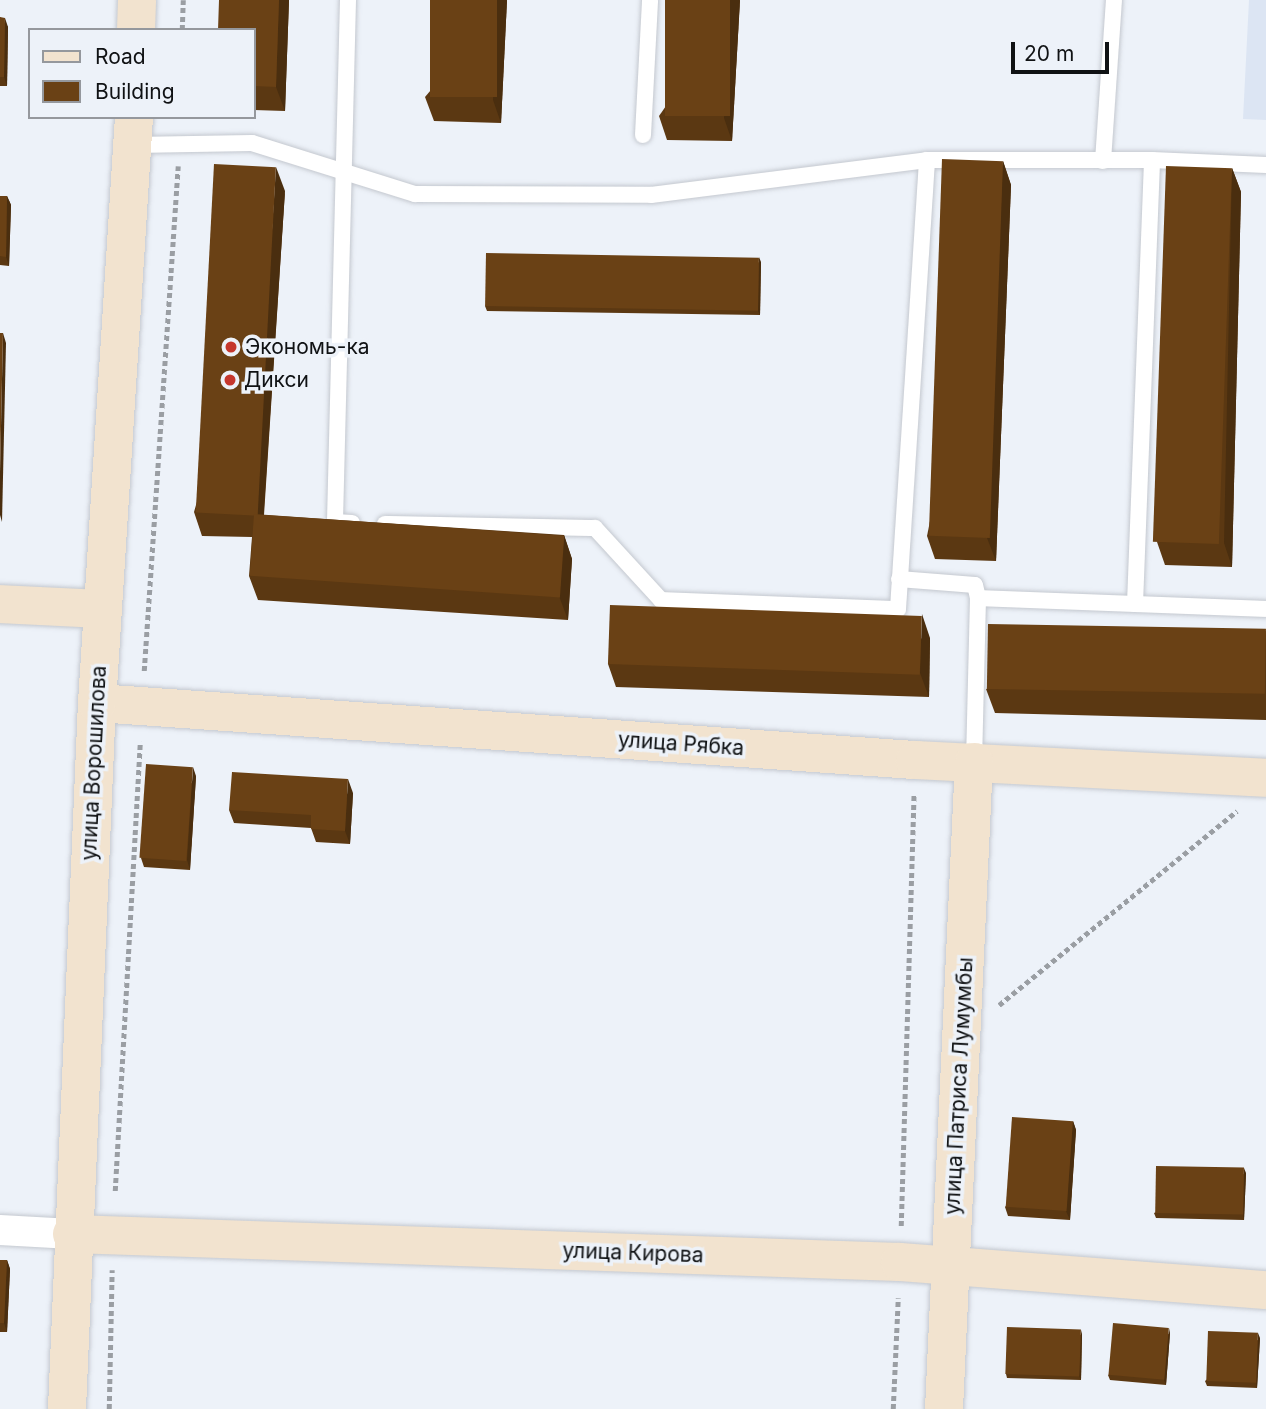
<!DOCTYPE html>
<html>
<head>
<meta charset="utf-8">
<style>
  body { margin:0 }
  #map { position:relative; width:1266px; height:1409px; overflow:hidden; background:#edf2f9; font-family:Inter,sans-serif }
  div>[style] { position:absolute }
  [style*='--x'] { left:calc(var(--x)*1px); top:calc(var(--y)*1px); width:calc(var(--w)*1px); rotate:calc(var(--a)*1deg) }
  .built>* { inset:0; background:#dce5f3 }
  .path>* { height:4.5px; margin-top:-2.25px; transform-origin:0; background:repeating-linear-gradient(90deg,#9a9ea3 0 5px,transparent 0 8.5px) }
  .roads { filter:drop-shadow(0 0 2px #c4c8cf) drop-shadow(0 0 2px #c4c8cf) }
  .lane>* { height:16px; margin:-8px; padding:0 8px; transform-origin:8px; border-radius:8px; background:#fff }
  .street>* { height:30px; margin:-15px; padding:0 15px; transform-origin:15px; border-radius:15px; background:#fff }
  .secondary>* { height:38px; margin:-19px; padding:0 19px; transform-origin:19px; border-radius:19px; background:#f2e3cf }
  .wall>* { inset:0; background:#5b3812 }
  .shaded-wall>* { inset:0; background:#4a2e0f }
  .building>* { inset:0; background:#6a4115; transform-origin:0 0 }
  .dots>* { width:19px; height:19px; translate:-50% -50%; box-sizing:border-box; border:4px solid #edf2f9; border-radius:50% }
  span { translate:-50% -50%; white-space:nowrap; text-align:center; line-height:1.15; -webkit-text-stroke:7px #edf2f9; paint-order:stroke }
  .poi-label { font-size:21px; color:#101214 }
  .left { translate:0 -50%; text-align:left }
  .street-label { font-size:21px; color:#101214 }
  .legend { position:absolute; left:28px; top:28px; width:228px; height:91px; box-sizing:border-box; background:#edf2f9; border:2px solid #95989d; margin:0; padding:9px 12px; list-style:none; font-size:21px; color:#101214 }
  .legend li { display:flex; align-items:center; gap:14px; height:35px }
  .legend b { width:35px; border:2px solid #95989d }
  .scale { position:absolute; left:1011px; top:42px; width:98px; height:32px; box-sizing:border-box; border:4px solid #101214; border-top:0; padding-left:9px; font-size:21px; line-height:24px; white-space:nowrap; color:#101214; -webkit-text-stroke:5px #edf2f9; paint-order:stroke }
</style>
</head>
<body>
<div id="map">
  <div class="built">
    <div style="clip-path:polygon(1249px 0,1266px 0,1266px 120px,1243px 119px)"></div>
  </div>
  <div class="path">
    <div style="--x:182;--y:30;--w:30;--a:-88"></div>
    <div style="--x:144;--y:671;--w:506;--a:-86.15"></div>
    <div style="--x:999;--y:1005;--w:307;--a:-39.2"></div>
    <div style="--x:115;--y:1191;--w:450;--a:-86.8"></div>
    <div style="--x:901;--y:1226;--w:432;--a:-88.3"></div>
    <div style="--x:109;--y:1409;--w:139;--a:-88.8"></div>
    <div style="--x:893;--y:1409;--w:111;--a:-87.4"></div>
  </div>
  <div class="roads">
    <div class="lane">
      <div style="--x:348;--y:0;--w:522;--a:91.43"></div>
      <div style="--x:335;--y:522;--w:17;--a:3"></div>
      <div style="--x:643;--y:135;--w:135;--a:-87"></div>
      <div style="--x:133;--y:145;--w:119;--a:-1"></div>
      <div style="--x:252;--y:143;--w:171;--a:17.4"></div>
      <div style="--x:415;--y:194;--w:236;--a:0.2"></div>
      <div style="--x:651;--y:195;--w:278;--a:-7.2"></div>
      <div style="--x:927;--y:160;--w:225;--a:0"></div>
      <div style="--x:1152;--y:160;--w:114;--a:2.5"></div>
      <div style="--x:1103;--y:161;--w:161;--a:-86.1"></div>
      <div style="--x:385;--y:524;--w:210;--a:1.1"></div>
      <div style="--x:595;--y:528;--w:98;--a:47.5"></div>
      <div style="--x:661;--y:600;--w:237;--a:2.2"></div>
      <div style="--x:898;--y:609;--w:450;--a:-86.3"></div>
      <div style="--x:899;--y:579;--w:76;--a:4.5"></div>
      <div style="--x:975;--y:585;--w:13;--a:77"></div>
      <div style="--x:1135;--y:604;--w:444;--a:-87.8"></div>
      <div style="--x:974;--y:762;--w:164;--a:-88.6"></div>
      <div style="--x:978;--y:598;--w:288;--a:2.2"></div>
    </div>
    <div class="street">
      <div style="--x:0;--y:1230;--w:72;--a:3.2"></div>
    </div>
    <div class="secondary">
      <div style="--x:136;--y:30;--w:30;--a:-88"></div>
      <div style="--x:0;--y:604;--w:103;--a:2.8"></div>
      <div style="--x:97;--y:703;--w:820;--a:3.99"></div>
      <div style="--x:915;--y:760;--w:351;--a:2.9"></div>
      <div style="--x:72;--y:1234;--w:828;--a:1.94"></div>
      <div style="--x:900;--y:1262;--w:367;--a:4.4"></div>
      <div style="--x:67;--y:1409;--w:707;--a:-87.57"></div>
      <div style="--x:97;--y:703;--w:587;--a:-86.39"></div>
      <div style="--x:944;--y:1409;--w:648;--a:-87.35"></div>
    </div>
  </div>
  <div class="wall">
    <div style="clip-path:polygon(219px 0,289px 0,285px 111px,254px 110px,254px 30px)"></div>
    <div style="clip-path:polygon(507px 0,501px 123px,434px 121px,425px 97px)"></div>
    <div style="clip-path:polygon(740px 0,732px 141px,667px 140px,659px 116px)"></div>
    <div style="clip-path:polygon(0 17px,8px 27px,7px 86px,0 86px)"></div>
    <div style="clip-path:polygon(1003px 161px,1011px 185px,996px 561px,935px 559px,927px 536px)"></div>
    <div style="clip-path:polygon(1232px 168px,1241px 192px,1232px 567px,1165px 565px,1157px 542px)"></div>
    <div style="clip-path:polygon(285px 191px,264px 515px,564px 535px,572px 559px,568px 620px,258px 600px,249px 576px,252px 537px,202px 536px,194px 512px)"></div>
    <div style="clip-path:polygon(0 196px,7px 196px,11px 205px,9px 266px,0 265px)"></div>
    <div style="clip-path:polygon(761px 262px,760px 315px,487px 311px,485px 306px)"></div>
    <div style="clip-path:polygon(1266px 631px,1266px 720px,995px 713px,986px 689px)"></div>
    <div style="clip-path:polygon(930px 638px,929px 697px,616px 687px,608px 664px)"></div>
    <div style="clip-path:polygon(196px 776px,190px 870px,144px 867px,141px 858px)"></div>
    <div style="clip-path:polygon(353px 793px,350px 844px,316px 842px,311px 828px,234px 823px,229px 810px)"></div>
    <div style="clip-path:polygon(1073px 1121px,1076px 1130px,1070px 1220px,1008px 1216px,1005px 1207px)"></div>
    <div style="clip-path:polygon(1246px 1173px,1244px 1220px,1156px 1218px,1154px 1213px)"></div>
    <div style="clip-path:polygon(0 1260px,7px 1260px,10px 1269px,7px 1332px,0 1332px)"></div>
    <div style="clip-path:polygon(1170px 1333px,1166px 1385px,1110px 1380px,1108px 1375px)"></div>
    <div style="clip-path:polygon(1082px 1334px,1081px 1380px,1007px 1378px,1006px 1374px)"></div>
    <div style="clip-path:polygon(1260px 1338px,1257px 1388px,1207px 1386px,1205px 1381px)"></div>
  </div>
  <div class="shaded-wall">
    <div style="clip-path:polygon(279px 0,289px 0,285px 111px,276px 87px)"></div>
    <div style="clip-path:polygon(497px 0,507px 0,501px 123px,493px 100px)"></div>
    <div style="clip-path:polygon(730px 0,740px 0,732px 141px,724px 118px)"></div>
    <div style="clip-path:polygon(5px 18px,8px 27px,7px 86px,4px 77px)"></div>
    <div style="clip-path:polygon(1003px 161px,1011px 185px,996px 561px,987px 538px)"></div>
    <div style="clip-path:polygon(276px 167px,285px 191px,262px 538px,254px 514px)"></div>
    <div style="clip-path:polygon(1232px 168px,1241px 192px,1232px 567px,1224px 543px)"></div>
    <div style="clip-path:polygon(7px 196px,11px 205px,9px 266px,6px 257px)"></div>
    <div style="clip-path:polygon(759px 257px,761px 262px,760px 315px,758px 311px)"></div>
    <div style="clip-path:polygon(3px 333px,6px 343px,2px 522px,0 515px,0 472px)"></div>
    <div style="clip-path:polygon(564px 535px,572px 559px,568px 620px,559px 596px)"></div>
    <div style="clip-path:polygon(922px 614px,930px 638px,929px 697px,920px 673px)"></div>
    <div style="clip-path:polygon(193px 767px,196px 776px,190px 870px,187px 860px)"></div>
    <div style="clip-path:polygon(348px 779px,353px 793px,350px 844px,345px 831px)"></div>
    <div style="clip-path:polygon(1073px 1121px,1076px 1130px,1070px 1220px,1066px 1211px)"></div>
    <div style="clip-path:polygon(1244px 1168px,1246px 1173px,1244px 1220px,1243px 1216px)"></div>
    <div style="clip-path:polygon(7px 1260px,10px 1269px,7px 1332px,4px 1323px)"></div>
    <div style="clip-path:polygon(1169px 1328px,1170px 1333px,1166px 1385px,1164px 1380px)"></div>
    <div style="clip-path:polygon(1081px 1330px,1082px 1334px,1081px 1380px,1079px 1376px)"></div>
    <div style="clip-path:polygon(1258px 1333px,1260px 1338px,1257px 1388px,1256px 1384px)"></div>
  </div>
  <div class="building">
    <div style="clip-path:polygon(219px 0,279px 0,276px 87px,254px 86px,254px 30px,218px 30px)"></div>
    <div style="left:430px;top:0;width:67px;height:97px"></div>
    <div style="left:665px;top:0;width:65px;height:116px"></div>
    <div style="clip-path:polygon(0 17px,5px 18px,4px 77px,0 77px)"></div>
    <div style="left:942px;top:159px;width:61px;height:377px;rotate:2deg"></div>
    <div style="left:214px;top:164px;width:62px;height:349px;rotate:3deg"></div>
    <div style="left:1166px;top:166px;width:66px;height:376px;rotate:2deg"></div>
    <div style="clip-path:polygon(0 196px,7px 196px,6px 257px,0 256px)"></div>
    <div style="left:486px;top:253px;width:273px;height:53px;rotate:1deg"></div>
    <div style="clip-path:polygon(0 333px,3px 333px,0 472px)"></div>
    <div style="left:254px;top:514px;width:311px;height:62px;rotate:4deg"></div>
    <div style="left:610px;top:605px;width:312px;height:59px;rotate:2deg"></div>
    <div style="left:988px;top:624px;width:278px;height:65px;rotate:1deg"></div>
    <div style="left:146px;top:764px;width:47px;height:94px;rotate:4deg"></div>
    <div style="clip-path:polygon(232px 772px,348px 779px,345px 831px,311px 829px,311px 815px,229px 810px)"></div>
    <div style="left:1012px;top:1117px;width:61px;height:90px;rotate:4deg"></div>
    <div style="left:1156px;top:1166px;width:88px;height:47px;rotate:1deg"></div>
    <div style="clip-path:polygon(0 1260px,7px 1260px,4px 1323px,0 1323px)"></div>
    <div style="left:1113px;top:1323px;width:56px;height:52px;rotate:5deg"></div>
    <div style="left:1007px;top:1327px;width:74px;height:47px;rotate:2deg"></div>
    <div style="left:1208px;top:1331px;width:50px;height:50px;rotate:2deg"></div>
  </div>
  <div class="dots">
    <div style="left:231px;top:347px;background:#c5372d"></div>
    <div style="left:230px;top:380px;background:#c5372d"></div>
  </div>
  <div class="poi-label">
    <span class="left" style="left:245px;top:347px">Экономь-ка</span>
    <span class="left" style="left:244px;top:380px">Дикси</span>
  </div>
  <div class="street-label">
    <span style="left:681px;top:744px;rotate:4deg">улица Рябка</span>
    <span style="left:94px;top:763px;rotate:-87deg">улица Ворошилова</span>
    <span style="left:959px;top:1086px;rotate:-87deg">улица Патриса Лумумбы</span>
    <span style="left:633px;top:1253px;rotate:2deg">улица Кирова</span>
  </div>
  <ul class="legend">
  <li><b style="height:9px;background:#f2e3cf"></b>Road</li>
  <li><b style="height:19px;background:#6a4115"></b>Building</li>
  </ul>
  <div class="scale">20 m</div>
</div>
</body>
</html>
